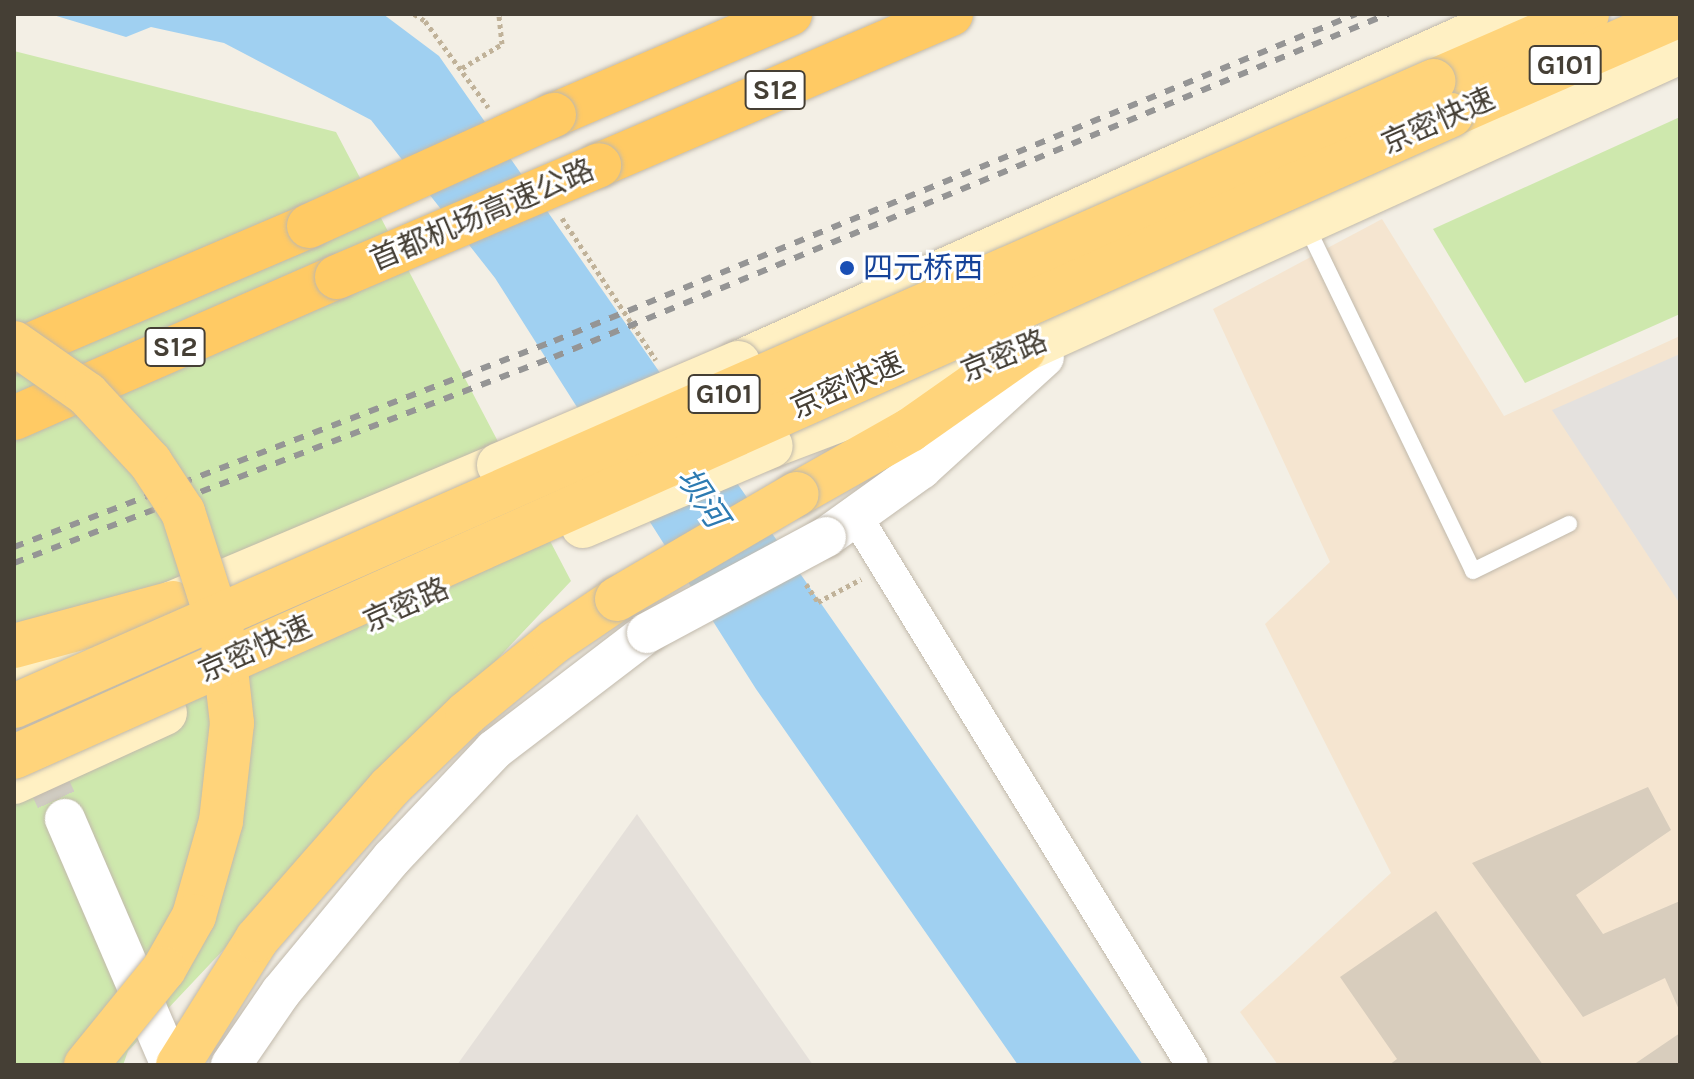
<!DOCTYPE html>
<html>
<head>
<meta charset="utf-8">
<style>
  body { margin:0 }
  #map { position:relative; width:1694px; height:1079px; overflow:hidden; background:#f3efe5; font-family:Karla,"Noto Sans SC",sans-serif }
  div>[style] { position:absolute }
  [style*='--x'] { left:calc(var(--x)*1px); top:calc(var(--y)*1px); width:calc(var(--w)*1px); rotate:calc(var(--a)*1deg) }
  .commercial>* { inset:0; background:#f5e5d0 }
  .industrial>* { inset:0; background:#e5e0da }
  .green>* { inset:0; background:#cee8ad }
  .parking>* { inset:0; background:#e4e1de }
  .water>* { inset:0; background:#a0d0f1 }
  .building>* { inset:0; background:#d8cdbd }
  .tertiary-tunnel>* { height:40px; margin-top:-20px; transform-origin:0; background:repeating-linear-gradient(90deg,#d0ccc2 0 40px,transparent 0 60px) }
  .path>* { height:5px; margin-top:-2.5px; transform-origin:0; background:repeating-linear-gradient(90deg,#c0b299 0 4px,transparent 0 8px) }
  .roads { filter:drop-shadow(0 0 2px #c1b9ab) drop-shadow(0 0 2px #c1b9ab) }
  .service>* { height:16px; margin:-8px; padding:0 8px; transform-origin:8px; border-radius:8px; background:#fff }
  .minor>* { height:32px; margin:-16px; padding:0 16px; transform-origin:16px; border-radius:16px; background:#fff }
  .tertiary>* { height:40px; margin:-20px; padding:0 20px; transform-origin:20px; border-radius:20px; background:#fff }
  .secondary>* { height:44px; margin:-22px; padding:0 22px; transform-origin:22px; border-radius:22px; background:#fff0c3 }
  .trunk>* { height:44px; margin:-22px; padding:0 22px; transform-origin:22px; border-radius:22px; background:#ffd47b }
  .motorway>* { height:44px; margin:-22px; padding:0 22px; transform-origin:22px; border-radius:22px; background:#ffca64 }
  .rail>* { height:6px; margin-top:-3px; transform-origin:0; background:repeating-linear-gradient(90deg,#959595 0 10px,transparent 0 20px) }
  .bridges { filter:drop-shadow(0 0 2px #c1b9ab) drop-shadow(0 0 2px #c1b9ab) }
  .tertiary-bridge>* { height:40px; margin:-20px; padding:0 20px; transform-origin:20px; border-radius:20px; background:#fff }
  .secondary-bridge>* { height:44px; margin:-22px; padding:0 22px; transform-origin:22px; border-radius:22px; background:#fff0c3 }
  .trunk-bridge>* { height:44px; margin:-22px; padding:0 22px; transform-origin:22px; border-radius:22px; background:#ffd47b }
  .motorway-bridge>* { height:44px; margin:-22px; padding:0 22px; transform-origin:22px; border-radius:22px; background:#ffca64 }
  .dots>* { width:22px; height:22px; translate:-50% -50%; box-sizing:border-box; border:4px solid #fff; border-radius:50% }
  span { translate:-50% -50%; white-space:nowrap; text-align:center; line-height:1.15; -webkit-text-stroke:6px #fff; paint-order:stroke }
  .shield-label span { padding:2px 6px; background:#fff; border:2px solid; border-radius:6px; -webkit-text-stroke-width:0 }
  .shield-label { font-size:28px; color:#453f35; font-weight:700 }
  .street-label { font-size:30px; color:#453f35 }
  .transit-label { font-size:30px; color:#164399 }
  .left { translate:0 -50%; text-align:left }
  .water-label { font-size:32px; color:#2d7bb2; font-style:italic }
  .frame { position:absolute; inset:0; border:16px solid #453f35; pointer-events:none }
</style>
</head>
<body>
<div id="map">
  <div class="commercial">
    <div style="clip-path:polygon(1382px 219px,1504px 416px,1680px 336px,1680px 1065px,1278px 1065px,1240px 1012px,1391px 873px,1265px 624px,1330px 562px,1213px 309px)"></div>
  </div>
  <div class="industrial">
    <div style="clip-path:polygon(637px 814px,813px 1065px,457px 1065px)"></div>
  </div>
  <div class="green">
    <div style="clip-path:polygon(14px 51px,336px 132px,571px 581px,128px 1051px,123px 1065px,14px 1065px)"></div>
    <div style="clip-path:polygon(1680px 117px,1680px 314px,1525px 383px,1433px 229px)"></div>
  </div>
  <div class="parking">
    <div style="clip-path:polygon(1680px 354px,1680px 604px,1552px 410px)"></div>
  </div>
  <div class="water">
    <div style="clip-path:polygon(50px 14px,383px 14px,439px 56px,1143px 1065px,1018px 1065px,756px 689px,495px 278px,371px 120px,224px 43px,151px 27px,126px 37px)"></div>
  </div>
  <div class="building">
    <div style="clip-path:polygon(1648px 787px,1671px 830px,1576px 895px,1603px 934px,1680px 901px,1680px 1012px,1665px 978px,1583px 1017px,1472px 863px)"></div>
    <div style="clip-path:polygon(1436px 911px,1543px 1065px,1389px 1065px,1397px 1059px,1340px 977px)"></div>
    <div style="clip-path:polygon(1680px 1033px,1680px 1065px,1633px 1065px)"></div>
  </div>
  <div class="tertiary-tunnel">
    <div style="--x:14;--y:709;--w:121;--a:65.1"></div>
  </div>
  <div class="path">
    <div style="--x:414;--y:14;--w:13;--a:32"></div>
    <div style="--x:425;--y:21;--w:107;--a:53.8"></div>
    <div style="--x:462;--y:68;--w:47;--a:-31"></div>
    <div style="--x:502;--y:44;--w:30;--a:-96"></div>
    <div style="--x:562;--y:218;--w:170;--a:56.5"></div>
    <div style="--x:806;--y:584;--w:22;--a:56"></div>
    <div style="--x:818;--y:602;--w:49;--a:-28.1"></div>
  </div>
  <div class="roads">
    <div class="service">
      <div style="--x:1305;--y:223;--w:386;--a:64.2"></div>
      <div style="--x:1473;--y:571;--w:107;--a:-26.1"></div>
    </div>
    <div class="minor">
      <div style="--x:857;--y:518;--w:641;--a:58.52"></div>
    </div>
    <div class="tertiary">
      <div style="--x:826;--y:537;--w:117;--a:-35.6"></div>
      <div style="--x:921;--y:469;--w:166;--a:-42.3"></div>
      <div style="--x:65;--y:819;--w:268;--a:66.7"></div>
      <div style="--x:231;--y:1065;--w:88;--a:-55.6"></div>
      <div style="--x:281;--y:992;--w:174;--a:-50.4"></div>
      <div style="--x:392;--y:858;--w:149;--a:-46.6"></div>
      <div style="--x:494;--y:750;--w:193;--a:-37.4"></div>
    </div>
    <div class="secondary">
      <div style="--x:738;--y:363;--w:853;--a:-24.16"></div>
      <div style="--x:771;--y:446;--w:271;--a:-20.8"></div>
      <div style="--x:1024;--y:350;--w:721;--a:-24.43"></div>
      <div style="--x:173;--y:603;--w:354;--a:-22.9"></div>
      <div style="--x:14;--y:674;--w:90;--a:-24.3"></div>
      <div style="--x:14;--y:782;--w:166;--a:-24.6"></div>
    </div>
    <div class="trunk">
      <div style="--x:1434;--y:81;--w:167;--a:-23.6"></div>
      <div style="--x:1451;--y:115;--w:250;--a:-23.6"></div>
      <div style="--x:797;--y:494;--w:130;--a:-29.5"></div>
      <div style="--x:910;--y:430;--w:139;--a:-35.1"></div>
      <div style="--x:14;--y:646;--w:165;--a:-15.1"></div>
      <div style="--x:178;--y:1065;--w:149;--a:-57.9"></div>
      <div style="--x:257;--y:939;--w:201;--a:-48.8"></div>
      <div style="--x:389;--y:788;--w:108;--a:-43.9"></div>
      <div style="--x:467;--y:713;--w:114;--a:-39.3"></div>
      <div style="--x:555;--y:641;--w:75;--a:-34.1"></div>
    </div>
    <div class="motorway">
      <div style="--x:554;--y:115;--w:257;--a:-23.2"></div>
      <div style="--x:599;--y:165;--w:383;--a:-23.2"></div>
      <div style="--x:14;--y:352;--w:321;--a:-23.1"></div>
      <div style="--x:14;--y:418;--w:352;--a:-23.6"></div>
    </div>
  </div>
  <div class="rail">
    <div style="--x:14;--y:547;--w:578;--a:-20.88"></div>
    <div style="--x:554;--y:341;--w:866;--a:-22.18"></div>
    <div style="--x:14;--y:563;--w:578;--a:-20.88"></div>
    <div style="--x:554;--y:357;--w:902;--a:-22.36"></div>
  </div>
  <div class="bridges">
    <div class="tertiary-bridge">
      <div style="--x:647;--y:633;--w:203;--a:-28.2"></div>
    </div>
    <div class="secondary-bridge">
      <div style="--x:499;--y:465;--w:260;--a:-23.1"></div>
      <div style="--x:583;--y:526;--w:204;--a:-23.1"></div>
    </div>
    <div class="trunk-bridge">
      <div style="--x:14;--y:343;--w:89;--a:34.9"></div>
      <div style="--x:87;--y:394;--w:93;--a:47.2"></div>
      <div style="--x:150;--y:462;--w:60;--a:56.6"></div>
      <div style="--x:183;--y:512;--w:128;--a:72.3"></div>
      <div style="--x:222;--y:634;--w:90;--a:83.6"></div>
      <div style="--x:232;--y:723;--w:99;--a:96.4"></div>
      <div style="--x:221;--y:821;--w:99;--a:105.9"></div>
      <div style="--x:194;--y:916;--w:61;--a:119.5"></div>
      <div style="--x:164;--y:969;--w:124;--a:129.1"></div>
      <div style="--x:617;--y:599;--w:208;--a:-30.3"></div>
      <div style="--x:14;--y:706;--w:1551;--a:-23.76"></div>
      <div style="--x:14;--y:757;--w:1574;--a:-24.07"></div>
    </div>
    <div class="motorway-bridge">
      <div style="--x:309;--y:226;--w:269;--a:-24.4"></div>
      <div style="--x:337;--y:277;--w:285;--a:-23.1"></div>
    </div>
  </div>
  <div class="dots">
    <div style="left:847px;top:268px;background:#1a4fb4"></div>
  </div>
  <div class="shield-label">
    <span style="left:1565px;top:65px">G101</span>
    <span style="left:775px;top:90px">S12</span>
    <span style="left:175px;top:347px">S12</span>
    <span style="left:724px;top:394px">G101</span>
  </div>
  <div class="street-label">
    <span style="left:1438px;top:121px;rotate:-24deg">京密快速</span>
    <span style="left:482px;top:215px;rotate:-23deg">首都机场高速公路</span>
    <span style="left:1004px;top:356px;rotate:-22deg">京密路</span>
    <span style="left:847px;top:385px;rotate:-24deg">京密快速</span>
    <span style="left:406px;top:605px;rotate:-24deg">京密路</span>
    <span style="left:255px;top:649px;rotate:-24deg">京密快速</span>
  </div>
  <div class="transit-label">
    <span class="left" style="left:863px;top:268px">四元桥西</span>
  </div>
  <div class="water-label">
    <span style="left:701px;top:498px;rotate:56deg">坝河</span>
  </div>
  <div class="frame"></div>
</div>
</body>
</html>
